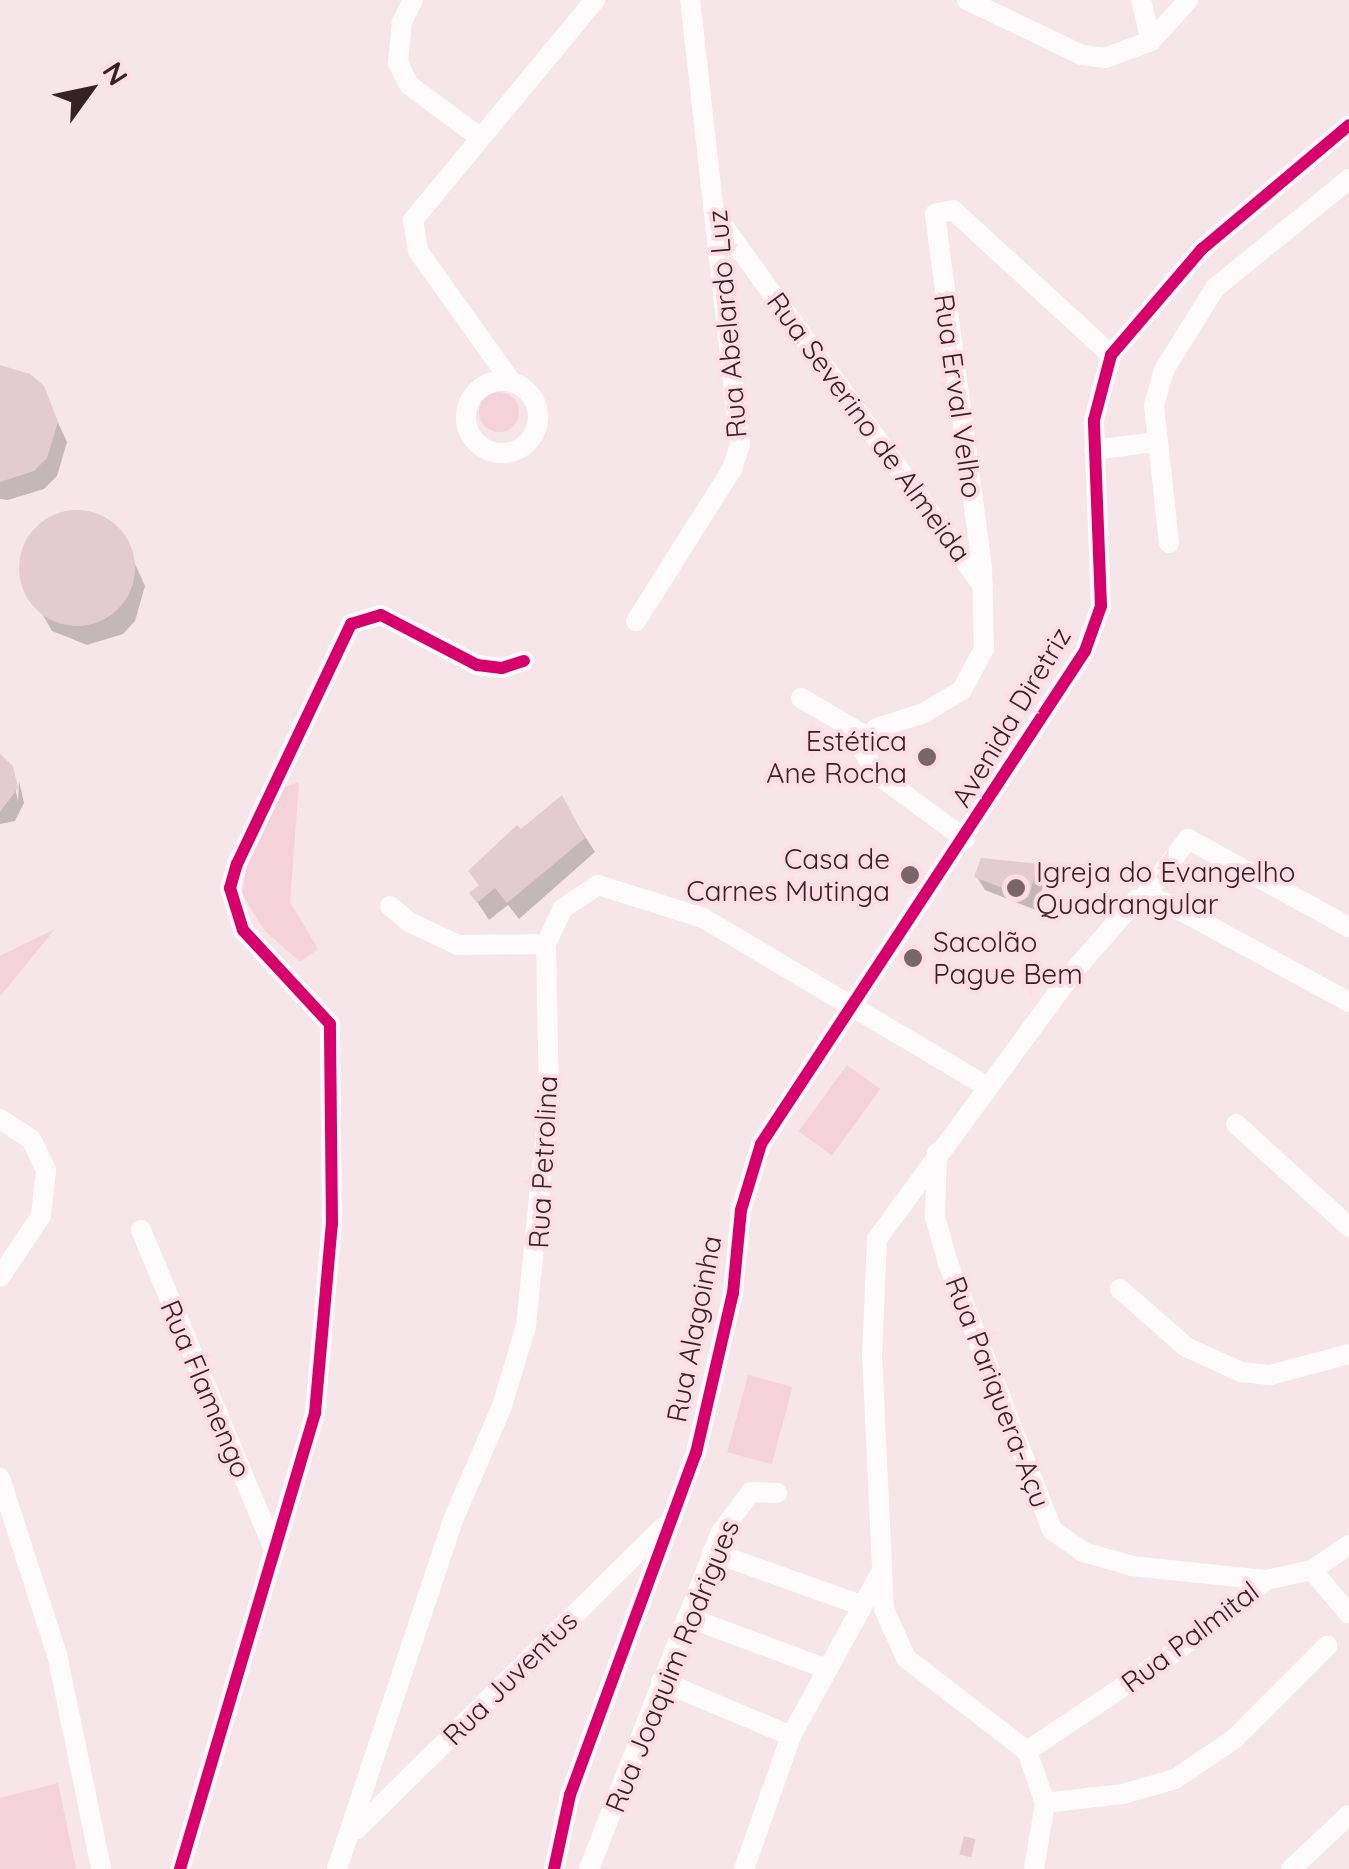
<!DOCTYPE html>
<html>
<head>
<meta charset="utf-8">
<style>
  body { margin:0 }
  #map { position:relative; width:1349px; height:1869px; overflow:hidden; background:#f6e5e9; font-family:Quicksand,sans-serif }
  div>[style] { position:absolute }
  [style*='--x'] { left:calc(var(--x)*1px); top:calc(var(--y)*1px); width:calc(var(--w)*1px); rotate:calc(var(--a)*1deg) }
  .green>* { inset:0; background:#f5d1da; transform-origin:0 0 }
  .round { border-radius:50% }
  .shadow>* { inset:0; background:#0003 }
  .building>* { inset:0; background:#e4cad1; transform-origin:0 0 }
  .street>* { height:20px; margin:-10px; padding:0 10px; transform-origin:10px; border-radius:10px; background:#fefbfc }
  .street>.ring { margin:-10px; padding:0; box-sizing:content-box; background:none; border:20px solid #fefbfc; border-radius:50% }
  .cycleway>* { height:12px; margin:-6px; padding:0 6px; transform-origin:6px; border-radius:6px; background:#d6006c }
  .dots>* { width:28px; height:28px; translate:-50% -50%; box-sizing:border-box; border:5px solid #fedde5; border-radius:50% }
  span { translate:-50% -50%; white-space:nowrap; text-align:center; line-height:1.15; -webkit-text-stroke:8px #fedde5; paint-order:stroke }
  .street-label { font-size:28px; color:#352227 }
  .poi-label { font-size:28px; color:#352227 }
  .right { translate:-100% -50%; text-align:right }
  .left { translate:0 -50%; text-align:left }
  .north { position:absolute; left:40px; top:40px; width:100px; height:100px; -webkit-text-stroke:8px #fedde5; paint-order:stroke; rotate:57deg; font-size:28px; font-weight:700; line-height:40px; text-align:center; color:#352227 }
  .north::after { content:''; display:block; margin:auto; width:35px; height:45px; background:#352227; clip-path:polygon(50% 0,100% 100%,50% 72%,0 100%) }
</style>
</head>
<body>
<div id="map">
  <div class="green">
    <div class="round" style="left:479px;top:392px;width:40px;height:40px"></div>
    <div style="clip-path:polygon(299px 782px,290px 902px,318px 949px,300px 962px,264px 930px,242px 894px,248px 860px,279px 789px)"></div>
    <div style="clip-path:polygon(55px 929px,1px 995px,0 996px,0 956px)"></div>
    <div style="left:847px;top:1065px;width:41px;height:82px;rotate:36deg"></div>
    <div style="left:748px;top:1375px;width:46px;height:80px;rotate:15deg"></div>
    <div style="clip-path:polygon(58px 1783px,76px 1869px,0 1869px,0 1798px)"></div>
  </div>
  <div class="shadow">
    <div style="clip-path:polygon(0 369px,42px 388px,67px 442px,57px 476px,44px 489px,8px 500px,0 499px)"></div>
    <div style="clip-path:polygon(91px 513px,121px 533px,145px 586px,135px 621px,123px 634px,87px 645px,52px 631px,22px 578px,22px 560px,39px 526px,55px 516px)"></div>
    <div style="clip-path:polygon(0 759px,12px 773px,18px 801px,19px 781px,24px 803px,15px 821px,0 824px)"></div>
    <div style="clip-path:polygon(561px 799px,595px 852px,519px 919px,508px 905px,489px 920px,472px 894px,480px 887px,471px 872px)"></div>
    <div style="clip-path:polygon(1038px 866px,1045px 880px,1036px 910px,985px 890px,977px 877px)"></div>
  </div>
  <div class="building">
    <div style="clip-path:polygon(0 365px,30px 374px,44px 386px,58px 422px,47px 458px,34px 471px,0 482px)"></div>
    <div class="round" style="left:19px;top:510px;width:116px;height:116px"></div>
    <div style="clip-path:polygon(0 754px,13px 766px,18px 788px,0 812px)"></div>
    <div style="clip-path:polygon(562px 795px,585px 838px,507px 903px,495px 888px,477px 903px,469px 893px,479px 885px,468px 871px,517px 825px,521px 829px)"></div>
    <div style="clip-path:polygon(981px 858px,1039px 864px,1028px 898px,974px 877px)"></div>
    <div style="left:964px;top:1836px;width:12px;height:19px;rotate:14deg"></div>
  </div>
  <div class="street">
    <div style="--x:413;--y:0;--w:25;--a:117"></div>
    <div style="--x:402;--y:22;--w:41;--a:95.6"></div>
    <div style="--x:398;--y:63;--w:25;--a:63"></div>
    <div style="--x:409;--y:85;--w:86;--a:36.5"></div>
    <div style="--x:967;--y:0;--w:127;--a:25.6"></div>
    <div style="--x:1082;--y:55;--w:23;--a:7"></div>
    <div style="--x:1105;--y:58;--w:49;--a:-20.3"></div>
    <div style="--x:1151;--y:41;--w:55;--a:-47.9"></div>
    <div style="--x:1141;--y:0;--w:42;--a:76.3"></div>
    <div style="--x:719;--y:220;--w:451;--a:54.2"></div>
    <div style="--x:510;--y:380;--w:158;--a:-125.5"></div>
    <div style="--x:418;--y:251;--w:31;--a:-99"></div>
    <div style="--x:413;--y:220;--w:286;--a:-50.4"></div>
    <div class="ring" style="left:466px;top:381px;width:52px;height:52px"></div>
    <div style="--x:1094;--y:450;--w:62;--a:-7.5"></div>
    <div style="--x:1169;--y:543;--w:139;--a:-96.2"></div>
    <div style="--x:1154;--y:405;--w:36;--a:-74"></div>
    <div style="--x:1164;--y:370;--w:97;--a:-58.1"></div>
    <div style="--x:1215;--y:288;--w:173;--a:-39.1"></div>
    <div style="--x:636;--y:621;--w:180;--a:-57.7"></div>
    <div style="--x:732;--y:469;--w:25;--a:-72"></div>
    <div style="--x:740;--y:445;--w:448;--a:-96.4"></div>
    <div style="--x:801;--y:698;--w:75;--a:30.3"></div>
    <div style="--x:965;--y:839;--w:112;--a:-143.7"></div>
    <div style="--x:875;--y:773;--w:31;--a:-117"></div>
    <div style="--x:861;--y:745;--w:23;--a:-47"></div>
    <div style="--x:877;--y:728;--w:49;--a:-17.7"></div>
    <div style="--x:924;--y:713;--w:44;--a:-31.2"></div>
    <div style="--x:962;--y:690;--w:47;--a:-61.8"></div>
    <div style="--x:984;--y:649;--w:82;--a:-91.4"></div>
    <div style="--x:982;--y:567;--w:356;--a:-97.6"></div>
    <div style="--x:935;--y:214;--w:18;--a:-13"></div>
    <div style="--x:953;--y:210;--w:214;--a:42.5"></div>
    <div style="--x:1144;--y:897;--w:73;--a:-52.8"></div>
    <div style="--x:1188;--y:839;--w:183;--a:28.7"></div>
    <div style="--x:390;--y:906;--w:25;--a:40"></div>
    <div style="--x:409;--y:922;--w:54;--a:25.1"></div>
    <div style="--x:458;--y:945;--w:88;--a:-0.7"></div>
    <div style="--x:0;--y:1119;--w:37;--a:33"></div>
    <div style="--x:31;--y:1139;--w:34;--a:64"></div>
    <div style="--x:46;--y:1170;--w:46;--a:96.2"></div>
    <div style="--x:41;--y:1216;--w:73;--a:123.9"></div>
    <div style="--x:1236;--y:1124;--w:153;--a:42.3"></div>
    <div style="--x:937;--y:1153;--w:64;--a:91.8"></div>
    <div style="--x:935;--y:1217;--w:48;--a:74.2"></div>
    <div style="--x:948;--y:1263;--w:287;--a:68.7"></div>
    <div style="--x:1052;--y:1530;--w:38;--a:35"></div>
    <div style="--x:1083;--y:1552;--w:51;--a:15.9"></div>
    <div style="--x:1132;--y:1566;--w:135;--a:6"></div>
    <div style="--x:141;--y:1230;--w:343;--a:67.4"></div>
    <div style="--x:1120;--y:1289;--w:88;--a:41.3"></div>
    <div style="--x:1186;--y:1347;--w:60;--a:24.4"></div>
    <div style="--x:1241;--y:1372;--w:29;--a:6"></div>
    <div style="--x:1270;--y:1375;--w:82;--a:-14.9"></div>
    <div style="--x:0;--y:1478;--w:185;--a:72.1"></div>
    <div style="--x:57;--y:1654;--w:219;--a:78.4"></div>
    <div style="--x:712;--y:1552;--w:158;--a:19.6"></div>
    <div style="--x:1312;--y:1570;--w:45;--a:-34"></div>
    <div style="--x:687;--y:1617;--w:146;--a:20.4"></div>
    <div style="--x:661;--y:1681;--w:141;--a:22.9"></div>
    <div style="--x:1027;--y:1751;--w:178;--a:-33.8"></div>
    <div style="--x:1175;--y:1652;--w:116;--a:-38.4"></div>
    <div style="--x:1266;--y:1580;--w:47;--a:-12.3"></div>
    <div style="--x:1312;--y:1570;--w:57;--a:49.9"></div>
    <div style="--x:1045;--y:1803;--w:79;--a:-6.6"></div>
    <div style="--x:1123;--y:1794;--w:54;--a:-16.1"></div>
    <div style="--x:1175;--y:1779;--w:71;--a:-34.1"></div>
    <div style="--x:1234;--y:1739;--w:132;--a:-45"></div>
    <div style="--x:356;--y:1830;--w:431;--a:-44.6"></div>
    <div style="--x:180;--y:1869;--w:476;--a:-73.5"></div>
    <div style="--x:315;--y:1413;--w:190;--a:-84.9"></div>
    <div style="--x:332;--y:1224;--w:200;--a:-90.6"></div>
    <div style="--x:330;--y:1024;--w:128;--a:-132.8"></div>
    <div style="--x:243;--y:930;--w:44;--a:-107.2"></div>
    <div style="--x:230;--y:888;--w:25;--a:-74"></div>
    <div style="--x:237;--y:864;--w:266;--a:-64.6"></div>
    <div style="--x:351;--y:624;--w:31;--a:-17"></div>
    <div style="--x:381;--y:615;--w:108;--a:27.5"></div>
    <div style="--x:477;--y:665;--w:25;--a:7"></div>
    <div style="--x:502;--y:668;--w:23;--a:-18"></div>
    <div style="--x:337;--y:1869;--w:368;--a:-71.6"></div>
    <div style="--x:453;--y:1520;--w:124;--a:-66.7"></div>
    <div style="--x:502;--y:1406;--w:84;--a:-73.3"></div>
    <div style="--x:526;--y:1326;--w:229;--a:-84.2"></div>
    <div style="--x:549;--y:1098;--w:154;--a:-91.1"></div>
    <div style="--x:546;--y:944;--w:38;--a:-65"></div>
    <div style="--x:562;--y:909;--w:43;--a:-33.7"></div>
    <div style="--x:598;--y:885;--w:110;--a:17.4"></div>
    <div style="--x:703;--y:918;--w:329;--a:30.7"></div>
    <div style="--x:554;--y:1869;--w:76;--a:-77.8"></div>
    <div style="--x:570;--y:1795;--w:364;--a:-69.8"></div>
    <div style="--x:696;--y:1453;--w:164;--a:-77"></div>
    <div style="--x:733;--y:1293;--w:83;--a:-84.5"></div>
    <div style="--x:741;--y:1210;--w:69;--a:-73.1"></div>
    <div style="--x:761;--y:1144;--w:590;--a:-56.69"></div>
    <div style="--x:1085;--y:651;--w:48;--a:-70.4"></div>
    <div style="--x:1101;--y:606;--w:186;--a:-92.2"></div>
    <div style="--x:1094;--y:420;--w:67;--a:-75.3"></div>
    <div style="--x:1111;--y:355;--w:140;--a:-49.4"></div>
    <div style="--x:1202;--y:249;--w:192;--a:-40.1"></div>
    <div style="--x:589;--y:1869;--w:362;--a:-68.6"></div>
    <div style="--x:721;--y:1532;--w:50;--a:-53.1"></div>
    <div style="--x:751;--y:1492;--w:26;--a:2"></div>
    <div style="--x:744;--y:1869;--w:141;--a:-70.5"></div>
    <div style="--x:791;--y:1736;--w:185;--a:-61.2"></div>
    <div style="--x:1034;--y:1869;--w:67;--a:-80.5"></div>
    <div style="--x:1045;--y:1803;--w:55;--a:-109.1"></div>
    <div style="--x:1027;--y:1751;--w:153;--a:-142.5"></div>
    <div style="--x:906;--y:1658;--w:54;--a:-114.2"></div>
    <div style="--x:884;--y:1609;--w:251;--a:-92.7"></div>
    <div style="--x:872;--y:1358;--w:119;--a:-87.6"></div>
    <div style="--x:877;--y:1239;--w:331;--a:-53.7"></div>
    <div style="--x:1073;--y:972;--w:96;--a:-48.8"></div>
    <div style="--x:1136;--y:900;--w:15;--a:-11"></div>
    <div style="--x:1151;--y:897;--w:25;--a:23"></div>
    <div style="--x:1174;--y:907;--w:199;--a:28.5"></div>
    <div style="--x:1291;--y:1869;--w:79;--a:-43"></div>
  </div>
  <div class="cycleway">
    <div style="--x:180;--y:1869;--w:476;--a:-73.5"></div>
    <div style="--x:315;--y:1413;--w:190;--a:-84.9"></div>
    <div style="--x:332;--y:1224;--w:200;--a:-90.6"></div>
    <div style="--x:330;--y:1024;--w:128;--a:-132.8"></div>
    <div style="--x:243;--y:930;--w:44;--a:-107.2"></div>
    <div style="--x:230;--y:888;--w:25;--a:-74"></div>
    <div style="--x:237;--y:864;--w:266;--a:-64.6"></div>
    <div style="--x:351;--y:624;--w:31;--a:-17"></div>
    <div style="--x:381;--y:615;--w:108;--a:27.5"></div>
    <div style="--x:477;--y:665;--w:25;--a:7"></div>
    <div style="--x:502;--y:668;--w:23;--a:-18"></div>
    <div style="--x:554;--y:1869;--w:76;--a:-77.8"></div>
    <div style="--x:570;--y:1795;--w:364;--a:-69.8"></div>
    <div style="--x:696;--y:1453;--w:164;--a:-77"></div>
    <div style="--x:733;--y:1293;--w:83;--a:-84.5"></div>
    <div style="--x:741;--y:1210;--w:69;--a:-73.1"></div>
    <div style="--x:761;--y:1144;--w:590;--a:-56.69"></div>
    <div style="--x:1085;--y:651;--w:48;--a:-70.4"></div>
    <div style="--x:1101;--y:606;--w:186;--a:-92.2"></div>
    <div style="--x:1094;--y:420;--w:67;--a:-75.3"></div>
    <div style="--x:1111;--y:355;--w:140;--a:-49.4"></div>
    <div style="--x:1202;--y:249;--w:192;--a:-40.1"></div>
  </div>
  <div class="dots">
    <div style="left:927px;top:757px;background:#79666b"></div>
    <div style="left:910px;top:875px;background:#79666b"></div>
    <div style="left:1016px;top:888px;background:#79666b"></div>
    <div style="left:913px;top:958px;background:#79666b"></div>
  </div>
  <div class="street-label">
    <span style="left:727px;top:324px;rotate:-95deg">Rua Abelardo Luz</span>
    <span style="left:958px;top:396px;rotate:82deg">Rua Erval Velho</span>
    <span style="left:869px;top:427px;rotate:54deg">Rua Severino de Almeida</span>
    <span style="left:1011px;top:717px;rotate:-59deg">Avenida Diretriz</span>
    <span style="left:543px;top:1162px;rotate:-87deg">Rua Petrolina</span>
    <span style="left:694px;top:1329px;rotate:-79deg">Rua Alagoinha</span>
    <span style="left:206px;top:1389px;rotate:67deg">Rua Flamengo</span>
    <span style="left:998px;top:1392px;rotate:69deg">Rua Pariquera-Açu</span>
    <span style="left:1190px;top:1637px;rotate:-37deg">Rua Palmital</span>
    <span style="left:672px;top:1666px;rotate:-68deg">Rua Joaquim Rodrigues</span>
    <span style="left:510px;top:1678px;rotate:-45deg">Rua Juventus</span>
  </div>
  <div class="poi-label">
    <span class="right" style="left:907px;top:757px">Estética<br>Ane Rocha</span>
    <span class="right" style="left:890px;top:875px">Casa de<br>Carnes Mutinga</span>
    <span class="left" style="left:1036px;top:888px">Igreja do Evangelho<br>Quadrangular</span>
    <span class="left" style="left:933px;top:958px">Sacolão<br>Pague Bem</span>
  </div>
  <div class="north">N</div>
</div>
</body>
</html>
